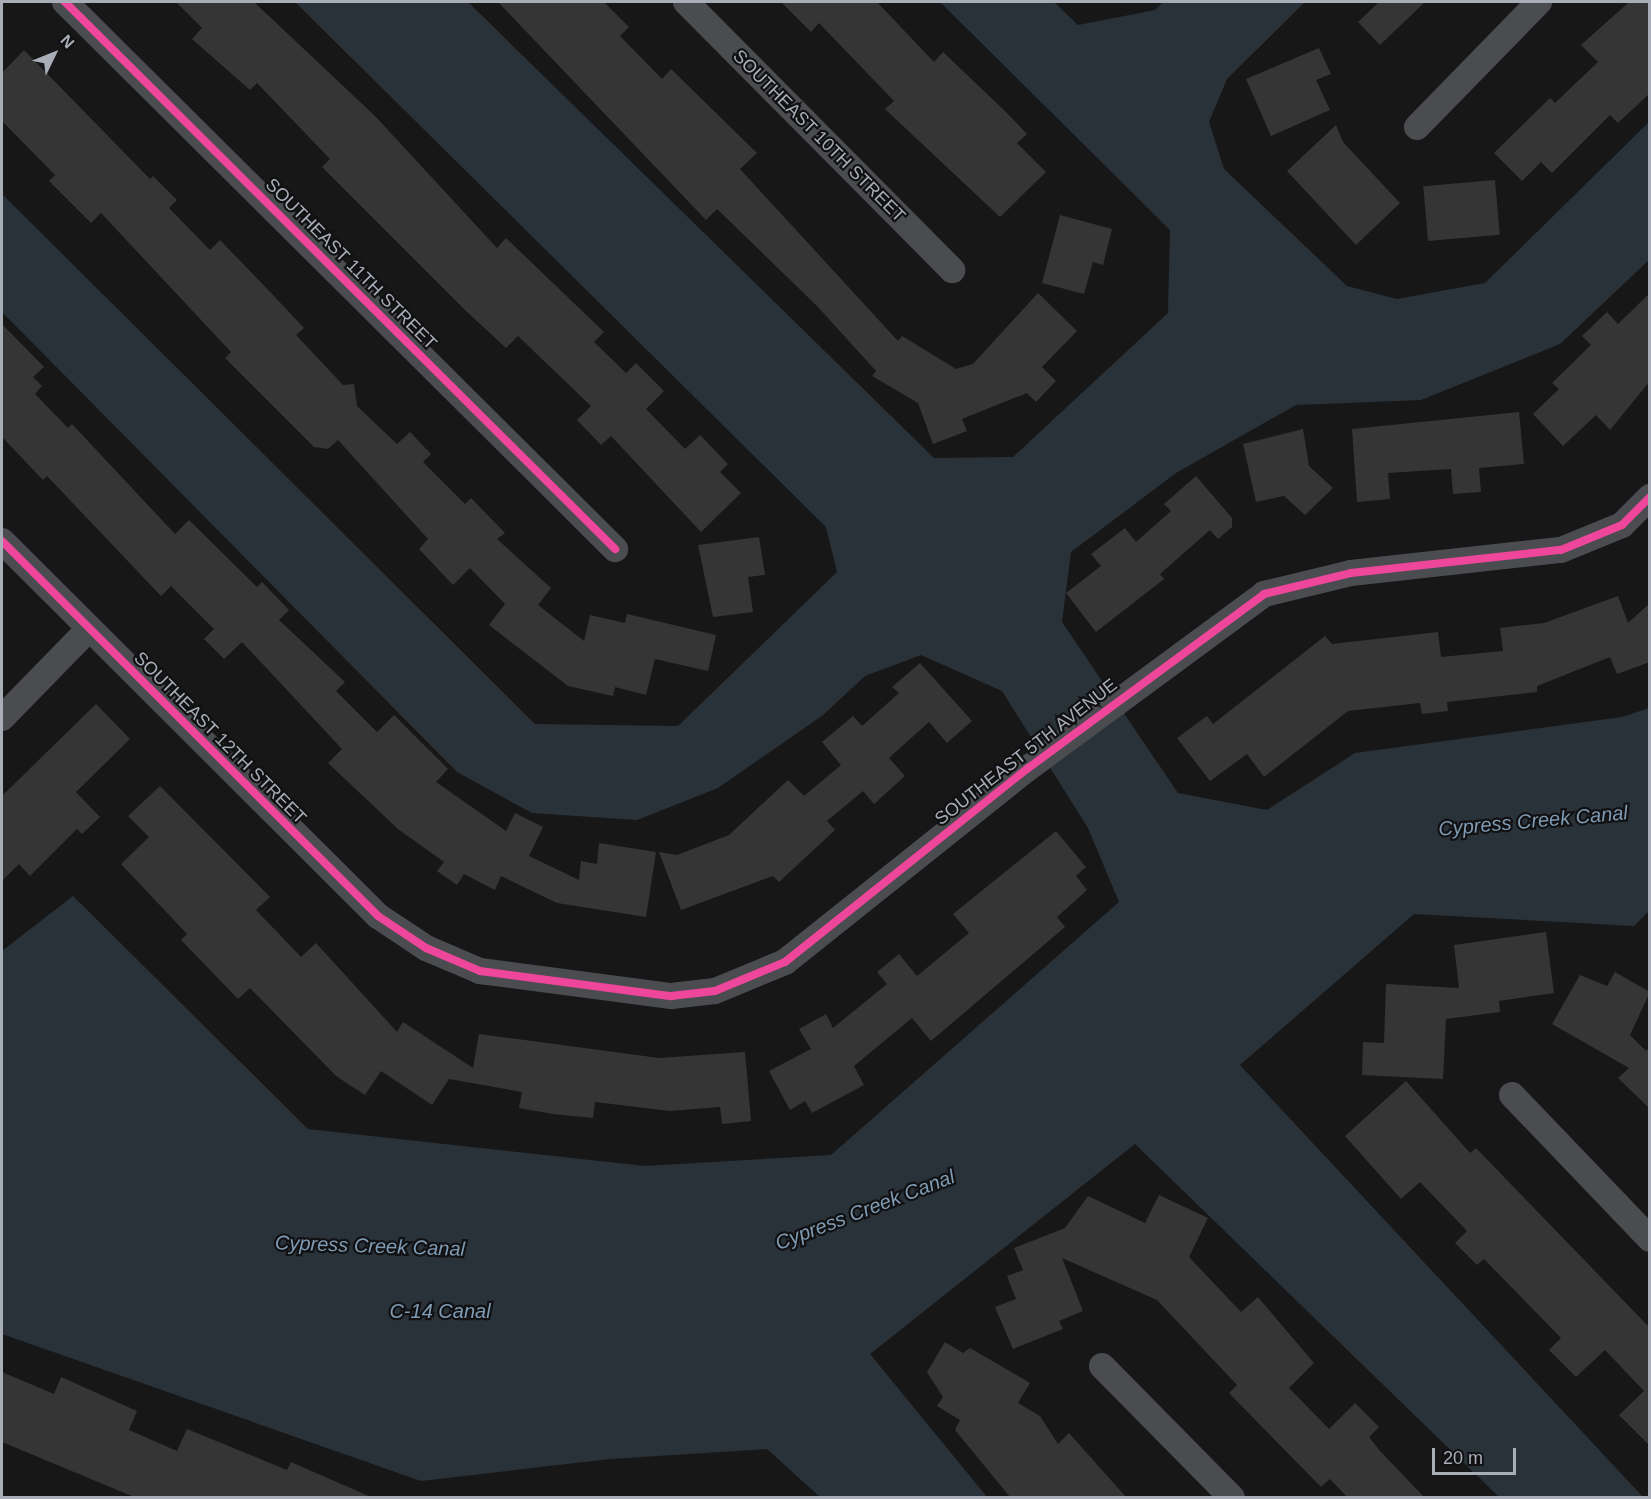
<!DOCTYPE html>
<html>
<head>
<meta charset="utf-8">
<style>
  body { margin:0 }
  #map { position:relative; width:1651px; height:1499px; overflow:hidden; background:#171717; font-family:Arial,sans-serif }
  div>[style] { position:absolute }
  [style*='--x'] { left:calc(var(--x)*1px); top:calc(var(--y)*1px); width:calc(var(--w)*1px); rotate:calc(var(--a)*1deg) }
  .water>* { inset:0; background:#2a3239 }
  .building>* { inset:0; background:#353536; transform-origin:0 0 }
  .street>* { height:26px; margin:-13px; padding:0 13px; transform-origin:13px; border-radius:13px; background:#4b4c50 }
  .cycleway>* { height:8px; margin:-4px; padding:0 4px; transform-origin:4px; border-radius:4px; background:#ed469a }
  span { translate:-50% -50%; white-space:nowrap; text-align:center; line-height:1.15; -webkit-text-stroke:4.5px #111113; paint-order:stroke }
  .street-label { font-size:18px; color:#a8adb8 }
  .water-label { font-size:20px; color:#7f9bb3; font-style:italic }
  .frame { position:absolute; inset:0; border:3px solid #a8adb8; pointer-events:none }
  .north { position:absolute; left:24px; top:24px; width:60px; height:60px; -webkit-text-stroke:4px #111113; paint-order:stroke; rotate:47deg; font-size:16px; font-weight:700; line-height:24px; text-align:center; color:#a8adb8 }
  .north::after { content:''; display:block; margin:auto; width:21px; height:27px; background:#a8adb8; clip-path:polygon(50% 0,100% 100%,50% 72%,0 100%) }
  .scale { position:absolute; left:1432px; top:1448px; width:84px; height:27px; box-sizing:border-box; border:3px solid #a8adb8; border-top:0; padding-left:8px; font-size:18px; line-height:21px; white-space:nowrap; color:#a8adb8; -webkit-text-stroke:4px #111113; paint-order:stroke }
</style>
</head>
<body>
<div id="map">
  <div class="water">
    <div style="clip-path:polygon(295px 2px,468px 2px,934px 458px,1013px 457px,1168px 313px,1170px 230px,940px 2px,1054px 2px,1078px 25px,1155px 10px,1163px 2px,1305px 2px,1227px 79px,1209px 122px,1224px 169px,1347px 286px,1397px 299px,1485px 283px,1649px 122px,1649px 260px,1560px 344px,1421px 400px,1296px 405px,1176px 473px,1071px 552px,1062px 622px,1178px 793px,1267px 810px,1355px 753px,1622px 717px,1649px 708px,1649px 911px,1634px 926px,1414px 914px,1240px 1065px,1643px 1497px,1499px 1497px,1135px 1144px,870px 1354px,987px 1497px,820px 1497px,767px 1449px,610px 1459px,421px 1481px,2px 1334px,2px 951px,73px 896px,308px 1129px,645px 1166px,831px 1155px,1119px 902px,1088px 828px,1002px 691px,921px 655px,865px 676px,823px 715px,718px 788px,637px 820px,532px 813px,457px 772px,2px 312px,2px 194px,535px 724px,678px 726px,837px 572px,826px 527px)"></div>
  </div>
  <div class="building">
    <div style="clip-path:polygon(176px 2px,254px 2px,375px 116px,497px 248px,506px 238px,604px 332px,594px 342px,626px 373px,636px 363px,664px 391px,646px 409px,685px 449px,700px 435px,728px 464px,720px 472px,741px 493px,701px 532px,611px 436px,601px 445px,577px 420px,591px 406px,518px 336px,506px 348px,465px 310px,322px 167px,330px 159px,257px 83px,250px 90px,192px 39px,202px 28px)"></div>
    <div style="clip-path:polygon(498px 2px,604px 2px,629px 27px,620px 36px,662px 79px,671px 69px,757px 153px,740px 169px,898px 341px,902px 336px,956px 369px,973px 364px,1038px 293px,1077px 331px,1042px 367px,1056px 381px,1036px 402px,1027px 393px,962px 419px,967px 431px,933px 444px,918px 403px,872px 376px,876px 371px,817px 306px,717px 209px,706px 220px)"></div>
    <div style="clip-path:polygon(781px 2px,877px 2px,934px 62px,943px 52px,1006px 112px,1027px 134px,1017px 143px,1046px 172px,1000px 217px,885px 109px,894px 101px,819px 23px,811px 32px)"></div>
    <div style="clip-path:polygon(1379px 2px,1425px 2px,1380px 45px,1358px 22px)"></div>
    <div style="clip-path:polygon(1629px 2px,1650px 2px,1650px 93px,1618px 123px,1610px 115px,1552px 173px,1541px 162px,1522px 181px,1494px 153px,1550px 98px,1555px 103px,1598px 62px,1581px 45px)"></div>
    <div style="clip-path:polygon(1319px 48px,1331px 74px,1316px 80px,1330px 110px,1271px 136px,1246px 79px)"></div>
    <div style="clip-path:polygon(24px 50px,150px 179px,153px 176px,177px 200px,169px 208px,210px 250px,220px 240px,273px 295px,304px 328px,296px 335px,343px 385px,354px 384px,357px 406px,397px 444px,410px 432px,431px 454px,423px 462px,465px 504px,471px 498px,505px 533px,497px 539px,551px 588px,538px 605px,584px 641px,590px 615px,625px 623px,627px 614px,716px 635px,708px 671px,655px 659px,646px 695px,615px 687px,613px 696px,568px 686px,489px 625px,505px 604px,470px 568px,453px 585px,419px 549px,428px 539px,338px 440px,328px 449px,314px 447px,225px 358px,231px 352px,101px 213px,91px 223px,49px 181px,55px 175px,2px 121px,2px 73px)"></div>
    <div style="clip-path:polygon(1336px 125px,1343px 142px,1400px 203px,1356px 245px,1287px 171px)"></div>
    <div style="left:1495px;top:180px;width:55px;height:72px;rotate:85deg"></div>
    <div style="clip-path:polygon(1060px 215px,1112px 229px,1103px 265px,1093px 262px,1084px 294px,1042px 283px)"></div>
    <div style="clip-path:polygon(1650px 293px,1650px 381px,1610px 430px,1596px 415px,1563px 446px,1533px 414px,1559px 389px,1552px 383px,1591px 345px,1582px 336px,1607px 312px,1618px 324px)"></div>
    <div style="clip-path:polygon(2px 324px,44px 367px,33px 377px,42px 386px,35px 394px,68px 428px,72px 424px,175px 534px,189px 520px,257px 587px,262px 582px,289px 610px,279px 620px,345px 682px,336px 691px,377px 732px,394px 715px,448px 769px,436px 782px,506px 831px,515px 813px,543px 827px,529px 856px,579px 880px,581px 861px,597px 864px,599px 843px,656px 852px,646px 917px,557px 903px,501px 876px,495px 890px,464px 874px,457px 885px,437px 871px,444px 862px,398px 829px,328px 763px,342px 749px,242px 642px,224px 659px,204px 639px,214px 629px,171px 586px,161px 596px,47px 476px,43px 480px,2px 437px)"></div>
    <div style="clip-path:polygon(1519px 412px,1524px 464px,1479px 468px,1481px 492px,1453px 494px,1451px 469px,1388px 473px,1390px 499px,1357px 502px,1352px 429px)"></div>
    <div style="clip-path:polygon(1303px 429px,1309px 466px,1333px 488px,1305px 515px,1284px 496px,1256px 502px,1243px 444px)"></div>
    <div style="clip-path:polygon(1196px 476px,1232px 518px,1232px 527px,1218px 539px,1210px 530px,1160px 574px,1164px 579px,1096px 632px,1066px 593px,1101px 566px,1091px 554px,1125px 528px,1136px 542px,1171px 511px,1164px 504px)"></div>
    <div style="clip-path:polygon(759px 537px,765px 575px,748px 577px,753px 612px,713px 617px,698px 545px)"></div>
    <div style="clip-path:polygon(1618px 596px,1628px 623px,1650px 603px,1650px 662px,1617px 674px,1610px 657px,1537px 686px,1537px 692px,1447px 702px,1448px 711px,1422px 714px,1420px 703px,1348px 711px,1264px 777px,1247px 754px,1210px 781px,1177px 738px,1207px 716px,1213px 724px,1325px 636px,1332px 644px,1438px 632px,1441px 657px,1503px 651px,1500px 628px,1544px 623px)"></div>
    <div style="clip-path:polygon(920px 663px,972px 721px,947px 743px,929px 722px,889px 758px,905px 776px,874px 804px,863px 791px,827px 821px,835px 830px,779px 882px,773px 876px,681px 910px,659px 852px,677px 855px,729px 835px,788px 780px,804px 796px,841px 765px,822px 742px,853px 716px,862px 726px,899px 693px,892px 687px)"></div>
    <div style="clip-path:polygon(96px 704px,130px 739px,76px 792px,100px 817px,82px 834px,77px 829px,30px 876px,19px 864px,2px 881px,2px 796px)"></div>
    <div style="clip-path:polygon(160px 786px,270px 897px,256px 910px,301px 957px,316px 943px,397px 1032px,403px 1022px,473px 1068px,479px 1034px,659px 1058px,745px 1052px,751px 1121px,722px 1124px,720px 1107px,670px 1111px,595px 1102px,593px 1118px,553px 1114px,519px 1108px,522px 1092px,449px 1079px,432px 1105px,381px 1071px,365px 1095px,336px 1076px,250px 988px,238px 999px,181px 940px,187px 934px,121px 864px,149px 837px,128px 816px)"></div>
    <div style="clip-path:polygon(1056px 831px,1086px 867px,1076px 876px,1087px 890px,1057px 917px,1065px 927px,931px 1041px,912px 1018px,854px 1066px,864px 1085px,812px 1113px,805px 1101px,790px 1110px,769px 1071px,811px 1049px,799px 1029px,826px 1014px,833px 1028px,887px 984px,877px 972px,899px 954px,917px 976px,969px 933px,953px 914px)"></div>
    <div style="clip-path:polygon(1546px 932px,1554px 993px,1499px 1001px,1500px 1012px,1446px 1019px,1443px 1079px,1362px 1075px,1363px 1042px,1384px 1043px,1386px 984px,1459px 988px,1454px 945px)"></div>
    <div style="clip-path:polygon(1615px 972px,1650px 992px,1630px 1035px,1646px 1051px,1650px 1047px,1650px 1109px,1618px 1078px,1629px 1068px,1552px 1024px,1580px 975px,1607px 986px)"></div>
    <div style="clip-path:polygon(1406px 1081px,1470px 1153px,1476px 1148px,1650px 1328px,1650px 1446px,1619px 1415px,1644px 1391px,1605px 1350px,1576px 1377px,1549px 1350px,1561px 1338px,1484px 1259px,1477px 1265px,1455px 1243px,1467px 1231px,1420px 1182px,1401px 1199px,1345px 1136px)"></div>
    <div style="clip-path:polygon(1159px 1195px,1208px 1218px,1189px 1257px,1241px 1312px,1258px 1297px,1314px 1363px,1289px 1388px,1329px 1429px,1355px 1403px,1379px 1427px,1369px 1437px,1380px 1451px,1424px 1497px,1347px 1497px,1330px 1479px,1321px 1487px,1229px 1393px,1237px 1385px,1157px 1300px,1062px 1258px,1083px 1311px,1059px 1321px,1063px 1329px,1013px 1349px,995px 1307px,1016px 1299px,1007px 1276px,1023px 1270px,1014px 1248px,1065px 1228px,1088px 1196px,1145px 1223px)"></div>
    <div style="clip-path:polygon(945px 1342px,963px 1353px,970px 1348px,1030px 1383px,1018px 1403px,1040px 1416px,1058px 1444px,1069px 1433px,1126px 1497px,1010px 1497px,955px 1430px,960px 1420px,937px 1406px,943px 1397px,927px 1372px)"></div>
    <div style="clip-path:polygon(2px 1372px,54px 1394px,61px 1377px,137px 1411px,129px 1430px,177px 1451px,187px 1429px,287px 1470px,291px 1462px,371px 1497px,134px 1497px,2px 1442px)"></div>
  </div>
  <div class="street">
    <div style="--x:65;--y:2;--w:776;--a:44.84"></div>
    <div style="--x:686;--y:2;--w:378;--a:45.2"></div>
    <div style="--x:1417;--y:127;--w:175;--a:-45.7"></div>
    <div style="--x:2;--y:541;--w:531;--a:44.92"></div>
    <div style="--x:378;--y:916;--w:58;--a:33.7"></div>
    <div style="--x:426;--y:948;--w:59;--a:23.1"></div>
    <div style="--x:480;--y:971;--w:193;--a:7.5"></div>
    <div style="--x:671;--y:996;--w:44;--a:-6.5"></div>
    <div style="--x:715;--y:991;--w:76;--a:-22.5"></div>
    <div style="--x:785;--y:962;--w:310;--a:-38.6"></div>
    <div style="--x:1027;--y:769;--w:295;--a:-36.4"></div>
    <div style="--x:1264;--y:594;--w:89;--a:-13.6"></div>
    <div style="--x:1351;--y:573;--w:211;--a:-6.3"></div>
    <div style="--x:1561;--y:550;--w:66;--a:-22.3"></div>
    <div style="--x:1622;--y:525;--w:40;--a:-45"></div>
    <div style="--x:2;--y:718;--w:124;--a:-45.7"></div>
    <div style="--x:1512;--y:1095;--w:199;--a:46.2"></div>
    <div style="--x:1102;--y:1366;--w:185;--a:45.4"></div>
  </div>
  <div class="cycleway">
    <div style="--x:65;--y:2;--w:776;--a:44.84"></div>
    <div style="--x:2;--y:541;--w:531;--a:44.92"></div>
    <div style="--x:378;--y:916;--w:58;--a:33.7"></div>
    <div style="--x:426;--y:948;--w:59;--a:23.1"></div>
    <div style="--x:480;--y:971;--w:193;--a:7.5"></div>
    <div style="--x:671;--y:996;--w:44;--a:-6.5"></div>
    <div style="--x:715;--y:991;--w:76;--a:-22.5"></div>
    <div style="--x:785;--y:962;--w:310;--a:-38.6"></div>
    <div style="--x:1027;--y:769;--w:295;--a:-36.4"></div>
    <div style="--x:1264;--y:594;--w:89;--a:-13.6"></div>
    <div style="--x:1351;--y:573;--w:211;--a:-6.3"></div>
    <div style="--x:1561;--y:550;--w:66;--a:-22.3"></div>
    <div style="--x:1622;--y:525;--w:40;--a:-45"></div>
  </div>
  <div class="street-label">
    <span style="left:819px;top:136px;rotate:45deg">SOUTHEAST 10TH STREET</span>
    <span style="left:351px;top:264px;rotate:45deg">SOUTHEAST 11TH STREET</span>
    <span style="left:220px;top:738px;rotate:45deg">SOUTHEAST 12TH STREET</span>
    <span style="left:1026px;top:752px;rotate:-38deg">SOUTHEAST 5TH AVENUE</span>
  </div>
  <div class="water-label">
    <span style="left:1533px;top:821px;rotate:-5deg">Cypress Creek Canal</span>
    <span style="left:865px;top:1210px;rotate:-21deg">Cypress Creek Canal</span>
    <span style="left:370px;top:1246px;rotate:2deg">Cypress Creek Canal</span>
    <span style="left:440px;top:1311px">C-14 Canal</span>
  </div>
  <div class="frame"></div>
  <div class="north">N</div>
  <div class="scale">20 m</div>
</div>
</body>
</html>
